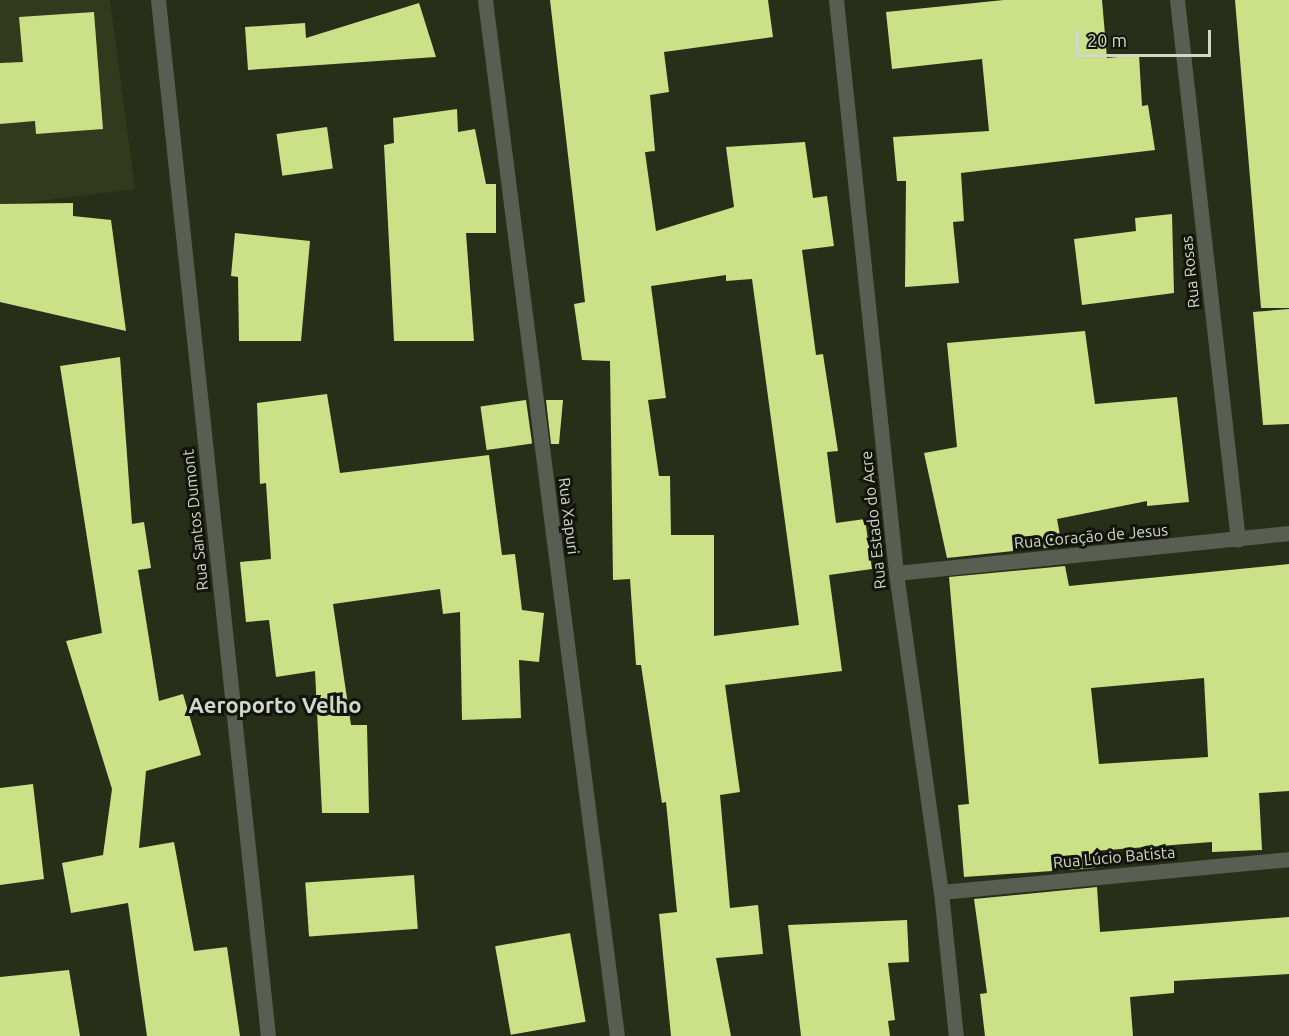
<!DOCTYPE html>
<html>
<head>
<meta charset="utf-8">
<style>
  body { margin:0 }
  #map { position:relative; width:1289px; height:1036px; overflow:hidden; background:#292e19; font-family:Ubuntu,sans-serif }
  div>[style] { position:absolute }
  [style*='--x'] { left:calc(var(--x)*1px); top:calc(var(--y)*1px); width:calc(var(--w)*1px); rotate:calc(var(--a)*1deg) }
  .built>* { inset:0; background:#32391d }
  .building>* { inset:0; background:#cce187; transform-origin:0 0 }
  .minor>* { height:15px; margin:-7.5px; padding:0 7.5px; transform-origin:7.5px; border-radius:7.5px; background:#5a5d52 }
  span { translate:-50% -50%; white-space:nowrap; text-align:center; line-height:1.15; -webkit-text-stroke:6px #13150c; paint-order:stroke }
  .street-label { font-size:16px; color:#d3d7ca }
  .district-label { font-size:22px; color:#d3d7ca; font-weight:700 }
  .scale { position:absolute; left:1076px; top:30px; width:135px; height:27px; box-sizing:border-box; border:3px solid #d3d7ca; border-top:0; padding-left:8px; font-size:18px; line-height:21px; white-space:nowrap; color:#d3d7ca; -webkit-text-stroke:4px #13150c; paint-order:stroke }
</style>
</head>
<body>
<div id="map">
  <div class="built">
    <div style="clip-path:polygon(0 0,110px 0,135px 189px,0 206px)"></div>
  </div>
  <div class="building">
    <div style="clip-path:polygon(evenodd,550px 0,768px 0,773px 37px,664px 52px,669px 92px,650px 95px,655px 151px,645px 152px,656px 231px,734px 207px,726px 147px,805px 142px,813px 198px,827px 196px,834px 246px,802px 250px,816px 355px,823px 354px,838px 451px,827px 452px,836px 523px,865px 519px,872px 569px,829px 575px,842px 671px,725px 685px,740px 792px,720px 795px,730px 908px,758px 905px,763px 954px,716px 958px,731px 1036px,671px 1036px,659px 914px,677px 912px,666px 802px,662px 803px,641px 665px,636px 665px,630px 579px,613px 580px,610px 361px,582px 360px,574px 304px,585px 302px,550px 0,726px 275px,726px 281px,752px 279px,799px 625px,714px 636px,714px 535px,671px 535px,670px 476px,659px 476px,648px 400px,666px 398px,651px 286px,726px 275px)"></div>
    <div style="clip-path:polygon(1004px 0,1102px 0,1107px 58px,1139px 55px,1142px 106px,1148px 105px,1155px 150px,961px 173px,964px 221px,953px 222px,959px 283px,905px 287px,906px 181px,897px 181px,893px 137px,989px 131px,982px 59px,892px 69px,886px 12px)"></div>
    <div style="clip-path:polygon(1235px 0,1289px 0,1289px 308px,1261px 308px)"></div>
    <div style="clip-path:polygon(419px 3px,436px 57px,248px 70px,245px 27px,305px 23px,306px 38px)"></div>
    <div style="clip-path:polygon(94px 12px,103px 129px,36px 134px,35px 121px,0 124px,0 63px,23px 62px,19px 17px)"></div>
    <div style="clip-path:polygon(457px 109px,458px 132px,475px 129px,486px 184px,496px 184px,496px 233px,466px 233px,474px 341px,394px 341px,384px 145px,394px 143px,393px 118px)"></div>
    <div style="left:327px;top:127px;width:42px;height:51px;rotate:82deg"></div>
    <div style="clip-path:polygon(73px 203px,73px 216px,111px 220px,126px 331px,0 302px,0 204px)"></div>
    <div style="clip-path:polygon(1172px 214px,1174px 293px,1082px 305px,1074px 239px,1136px 231px,1135px 218px)"></div>
    <div style="clip-path:polygon(235px 233px,310px 241px,301px 341px,239px 341px,238px 277px,231px 276px)"></div>
    <div style="clip-path:polygon(1289px 309px,1289px 424px,1263px 425px,1253px 312px)"></div>
    <div style="clip-path:polygon(1085px 331px,1095px 404px,1177px 397px,1189px 502px,1147px 506px,1147px 501px,1057px 519px,1062px 546px,947px 558px,924px 453px,957px 447px,947px 343px)"></div>
    <div style="clip-path:polygon(120px 357px,132px 524px,144px 522px,151px 568px,138px 570px,159px 701px,183px 694px,201px 755px,146px 771px,139px 848px,174px 842px,194px 951px,227px 947px,240px 1036px,147px 1036px,128px 903px,71px 913px,62px 863px,103px 855px,112px 789px,66px 641px,102px 633px,60px 366px)"></div>
    <div style="clip-path:polygon(327px 394px,340px 473px,489px 455px,502px 555px,515px 554px,522px 610px,544px 613px,539px 662px,519px 660px,521px 718px,462px 720px,460px 612px,443px 614px,440px 589px,333px 604px,351px 725px,367px 725px,369px 813px,322px 813px,315px 671px,276px 677px,269px 620px,246px 622px,240px 562px,271px 559px,266px 483px,260px 484px,257px 403px)"></div>
    <div style="left:526px;top:400px;width:44px;height:46px;rotate:82deg"></div>
    <div style="clip-path:polygon(546px 400px,563px 400px,559px 444px,551px 444px)"></div>
    <div style="clip-path:polygon(evenodd,1289px 564px,1289px 791px,1259px 793px,1262px 850px,1212px 852px,1212px 842px,1094px 851px,1095px 868px,964px 877px,958px 805px,969px 804px,949px 577px,1065px 566px,1069px 586px,1289px 564px,1204px 678px,1208px 757px,1099px 764px,1091px 688px,1204px 678px)"></div>
    <div style="clip-path:polygon(33px 784px,44px 879px,0 885px,0 788px)"></div>
    <div style="left:414px;top:875px;width:54px;height:109px;rotate:86deg"></div>
    <div style="clip-path:polygon(1097px 887px,1100px 932px,1289px 917px,1289px 974px,1174px 981px,1174px 993px,1130px 997px,1133px 1036px,985px 1036px,980px 994px,987px 993px,974px 899px)"></div>
    <div style="clip-path:polygon(907px 920px,909px 962px,888px 963px,895px 1020px,888px 1021px,890px 1036px,801px 1036px,788px 925px)"></div>
    <div style="left:570px;top:933px;width:90px;height:76px;rotate:80deg"></div>
    <div style="clip-path:polygon(69px 970px,80px 1036px,0 1036px,0 977px)"></div>
  </div>
  <div class="minor">
    <div style="--x:158;--y:0;--w:1042;--a:83.94"></div>
    <div style="--x:485;--y:0;--w:1044;--a:82.74"></div>
    <div style="--x:836;--y:0;--w:576;--a:84.02"></div>
    <div style="--x:896;--y:573;--w:322;--a:82"></div>
    <div style="--x:941;--y:892;--w:145;--a:84.1"></div>
    <div style="--x:1177;--y:0;--w:543;--a:83.56"></div>
    <div style="--x:896;--y:573;--w:395;--a:-5.8"></div>
    <div style="--x:941;--y:892;--w:350;--a:-5.4"></div>
  </div>
  <div class="street-label">
    <span style="left:1190px;top:272px;rotate:-96deg">Rua Rosas</span>
    <span style="left:569px;top:516px;rotate:83deg">Rua Xapuri</span>
    <span style="left:195px;top:520px;rotate:-96deg">Rua Santos Dumont</span>
    <span style="left:873px;top:520px;rotate:-96deg">Rua Estado do Acre</span>
    <span style="left:1091px;top:536px;rotate:-5deg">Rua Coração de Jesus</span>
    <span style="left:1114px;top:857px;rotate:-5deg">Rua Lúcio Batista</span>
  </div>
  <div class="district-label">
    <span style="left:275px;top:705px">Aeroporto Velho</span>
  </div>
  <div class="scale">20 m</div>
</div>
</body>
</html>
